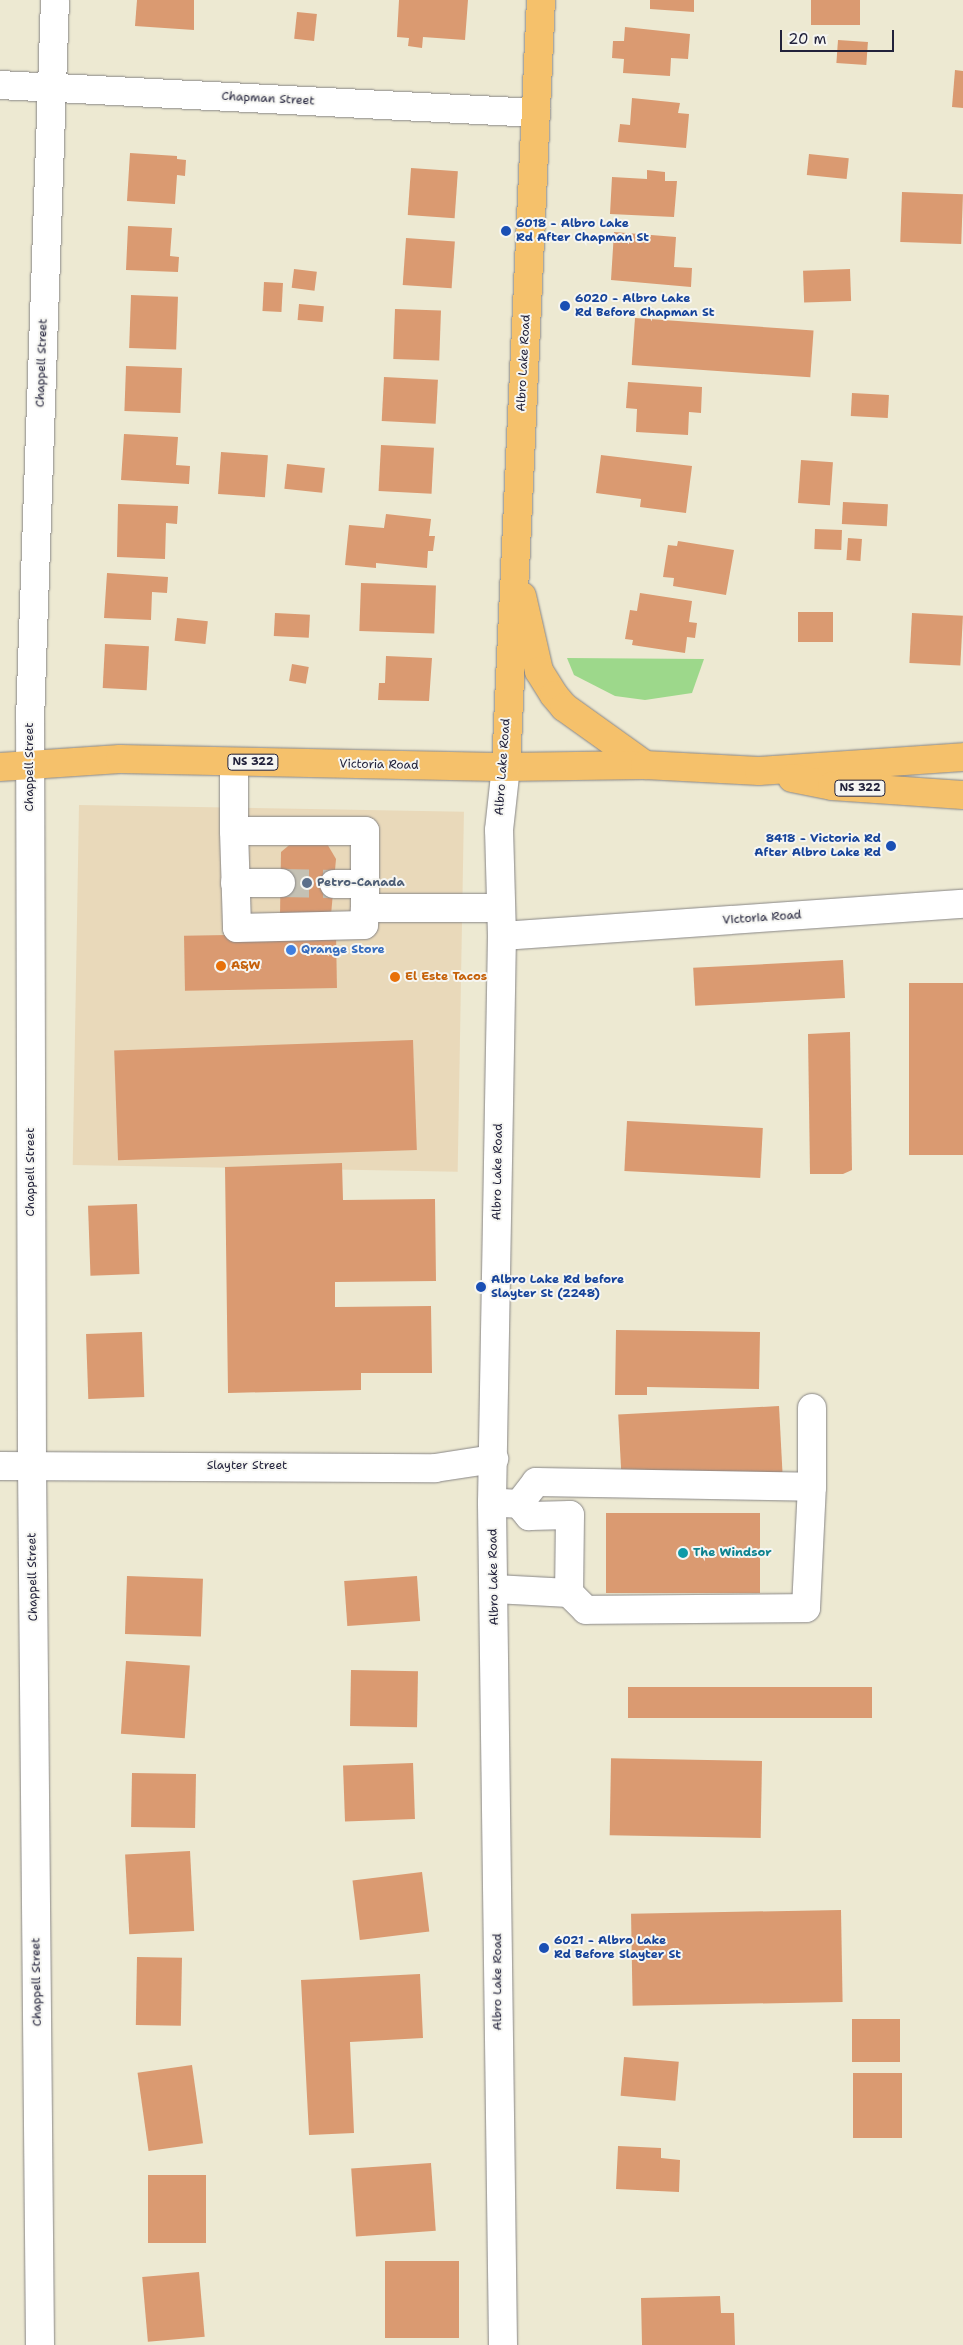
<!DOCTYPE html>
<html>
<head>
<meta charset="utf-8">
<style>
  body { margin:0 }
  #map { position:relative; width:963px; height:2345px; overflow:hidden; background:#ede9d2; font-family:"Shantell Sans",sans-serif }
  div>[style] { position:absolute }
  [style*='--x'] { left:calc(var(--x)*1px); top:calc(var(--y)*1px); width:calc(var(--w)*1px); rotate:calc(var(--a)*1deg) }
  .built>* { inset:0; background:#e9d9ba; transform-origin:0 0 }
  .green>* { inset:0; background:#9dd88b }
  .building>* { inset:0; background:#da9a71; transform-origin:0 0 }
  .minor-tunnel>* { height:28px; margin-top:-14px; transform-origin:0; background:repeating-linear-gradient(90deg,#c4c1b4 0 28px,transparent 0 42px) }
  .roads { filter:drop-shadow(0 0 1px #888686) drop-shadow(0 0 1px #888686) }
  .minor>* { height:28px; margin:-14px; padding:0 14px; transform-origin:14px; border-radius:14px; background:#fff }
  .major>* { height:28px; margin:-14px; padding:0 14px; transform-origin:14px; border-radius:14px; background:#f5c16b }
  .dots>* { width:14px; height:14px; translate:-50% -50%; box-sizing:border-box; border:2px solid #f6f6f2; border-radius:50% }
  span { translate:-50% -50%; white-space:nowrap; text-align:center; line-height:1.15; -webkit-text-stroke:4px #f6f6f2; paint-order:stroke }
  .shield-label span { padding:1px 4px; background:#f6f6f2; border:1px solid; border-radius:4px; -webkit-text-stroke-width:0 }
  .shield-label { font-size:11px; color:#22223b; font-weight:700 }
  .street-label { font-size:12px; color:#22223b }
  .transit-label { font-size:12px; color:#164399; font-weight:700 }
  .left { translate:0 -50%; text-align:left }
  .right { translate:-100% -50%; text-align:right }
  .service-label { font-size:12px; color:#4e5e75; font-weight:700 }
  .shop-label { font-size:12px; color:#366cbe; font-weight:700 }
  .food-label { font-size:12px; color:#c56008; font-weight:700 }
  .culture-label { font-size:12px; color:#0d838f; font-weight:700 }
  .scale { position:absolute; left:780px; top:30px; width:114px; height:22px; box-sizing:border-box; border:2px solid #22223b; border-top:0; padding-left:6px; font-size:15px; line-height:18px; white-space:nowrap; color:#22223b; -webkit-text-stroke:4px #f6f6f2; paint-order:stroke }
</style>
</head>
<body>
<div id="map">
  <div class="built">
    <div style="left:79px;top:805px;width:385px;height:360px;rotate:1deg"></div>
  </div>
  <div class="green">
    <div style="clip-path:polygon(567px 658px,704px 659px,692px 693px,645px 700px,615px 696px,574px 675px)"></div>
  </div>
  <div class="building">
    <div style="clip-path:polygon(137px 0,194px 0,194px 30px,135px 26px)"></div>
    <div style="clip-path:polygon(399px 0,468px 0,465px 40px,423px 37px,422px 48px,408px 46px,409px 38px,397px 37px)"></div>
    <div style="clip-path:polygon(650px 0,694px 0,694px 12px,650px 9px)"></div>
    <div style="left:811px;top:0;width:49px;height:25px"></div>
    <div style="left:297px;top:12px;width:20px;height:27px;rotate:6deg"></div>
    <div style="clip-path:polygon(625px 27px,690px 34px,688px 59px,671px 58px,670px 76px,623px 73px,624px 59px,612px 58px,613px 41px,624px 41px)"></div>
    <div style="left:838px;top:40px;width:30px;height:23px;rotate:4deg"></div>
    <div style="clip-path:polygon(955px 70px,963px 71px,963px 108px,952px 107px)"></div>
    <div style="clip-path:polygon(632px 98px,680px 103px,678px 113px,689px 114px,686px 148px,618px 142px,620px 124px,630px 125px)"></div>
    <div style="clip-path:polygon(130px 153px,177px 156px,177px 159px,186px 160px,185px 176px,177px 175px,175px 204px,127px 201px)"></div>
    <div style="left:809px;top:154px;width:40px;height:21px;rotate:6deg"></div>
    <div style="left:411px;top:168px;width:47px;height:47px;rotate:4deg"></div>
    <div style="clip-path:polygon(647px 170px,665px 172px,665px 181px,677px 181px,674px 217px,610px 214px,612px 177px,647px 179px)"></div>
    <div style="left:902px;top:192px;width:61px;height:50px;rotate:2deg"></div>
    <div style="clip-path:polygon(128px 226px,172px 228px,170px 256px,179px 257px,178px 272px,126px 270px)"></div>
    <div style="clip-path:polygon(614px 232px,676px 237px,674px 267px,692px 268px,691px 287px,611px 280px)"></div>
    <div style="left:406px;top:238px;width:49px;height:47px;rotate:4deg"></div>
    <div style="left:294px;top:269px;width:23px;height:19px;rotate:7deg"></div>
    <div style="left:850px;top:269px;width:32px;height:47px;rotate:88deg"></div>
    <div style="left:264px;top:282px;width:19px;height:29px;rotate:3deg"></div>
    <div style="left:131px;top:295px;width:47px;height:53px;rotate:2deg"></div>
    <div style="left:299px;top:304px;width:25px;height:16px;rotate:5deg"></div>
    <div style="left:395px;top:309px;width:46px;height:50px;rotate:2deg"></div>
    <div style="left:635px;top:318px;width:179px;height:47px;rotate:4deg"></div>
    <div style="left:126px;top:366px;width:56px;height:45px;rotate:2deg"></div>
    <div style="left:384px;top:377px;width:54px;height:44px;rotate:3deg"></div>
    <div style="clip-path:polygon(628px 382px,702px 387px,701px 413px,689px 412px,688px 435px,636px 432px,637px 409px,626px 408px)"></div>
    <div style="left:852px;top:393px;width:37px;height:23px;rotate:3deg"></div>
    <div style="clip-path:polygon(124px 434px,178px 437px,176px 465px,190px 466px,189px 484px,121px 480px)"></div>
    <div style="left:381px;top:445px;width:53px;height:46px;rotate:3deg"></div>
    <div style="left:221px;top:452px;width:47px;height:42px;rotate:4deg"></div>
    <div style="clip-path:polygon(601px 455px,692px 466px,686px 513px,640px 507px,641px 499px,596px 493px)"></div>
    <div style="left:801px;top:460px;width:32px;height:43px;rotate:4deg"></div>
    <div style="left:287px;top:464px;width:38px;height:25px;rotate:6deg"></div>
    <div style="left:843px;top:502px;width:45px;height:22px;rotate:3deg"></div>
    <div style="clip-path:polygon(118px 504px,178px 506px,177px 524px,166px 523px,165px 559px,117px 557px)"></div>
    <div style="clip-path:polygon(386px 514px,431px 519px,429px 536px,435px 536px,433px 551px,428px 551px,427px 568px,376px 563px,376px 568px,345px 565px,349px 525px,384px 528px)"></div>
    <div style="left:815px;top:529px;width:27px;height:20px;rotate:2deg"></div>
    <div style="left:848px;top:538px;width:14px;height:22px;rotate:4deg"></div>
    <div style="clip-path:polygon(678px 541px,734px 550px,726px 595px,673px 586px,674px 578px,663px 577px,668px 545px,677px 546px)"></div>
    <div style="clip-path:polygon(107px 573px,168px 577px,167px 593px,152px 592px,151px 620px,104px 618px)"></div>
    <div style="left:361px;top:583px;width:75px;height:48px;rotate:2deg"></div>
    <div style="clip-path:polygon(640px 593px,692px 601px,689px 622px,697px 623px,695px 638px,687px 637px,685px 653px,632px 645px,633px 640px,625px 639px,630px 610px,637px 611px)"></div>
    <div style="left:798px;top:612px;width:35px;height:30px"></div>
    <div style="left:275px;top:613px;width:35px;height:23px;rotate:3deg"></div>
    <div style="left:912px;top:613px;width:51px;height:50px;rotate:3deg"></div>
    <div style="left:177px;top:618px;width:31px;height:23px;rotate:6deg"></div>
    <div style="left:105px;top:644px;width:44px;height:44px;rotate:3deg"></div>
    <div style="clip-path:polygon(386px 656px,432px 658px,429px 701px,378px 700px,379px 683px,385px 683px)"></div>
    <div style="left:292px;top:664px;width:17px;height:17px;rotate:10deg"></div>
    <div style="clip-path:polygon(294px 841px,326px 842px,336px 859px,331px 915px,280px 915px,281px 852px)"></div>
    <div style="left:336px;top:933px;width:55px;height:152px;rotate:89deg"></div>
    <div style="left:843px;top:960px;width:38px;height:150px;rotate:87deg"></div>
    <div style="left:963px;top:983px;width:172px;height:54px;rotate:90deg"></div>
    <div style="clip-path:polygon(850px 1032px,852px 1170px,843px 1174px,810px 1174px,808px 1034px)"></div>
    <div style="left:413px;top:1040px;width:110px;height:299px;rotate:88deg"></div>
    <div style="left:627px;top:1121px;width:136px;height:50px;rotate:3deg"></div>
    <div style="clip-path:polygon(342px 1163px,343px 1200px,435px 1199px,436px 1281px,335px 1282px,335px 1307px,431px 1306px,432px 1373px,361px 1373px,361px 1390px,228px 1393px,225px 1167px)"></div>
    <div style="left:137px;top:1204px;width:70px;height:49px;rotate:88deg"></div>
    <div style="clip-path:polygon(616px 1330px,760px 1332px,759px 1389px,647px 1387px,647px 1395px,615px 1395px)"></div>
    <div style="left:142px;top:1332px;width:65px;height:56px;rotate:88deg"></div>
    <div style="left:779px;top:1406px;width:66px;height:161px;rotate:87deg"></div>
    <div style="left:760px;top:1513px;width:80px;height:154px;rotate:90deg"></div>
    <div style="left:127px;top:1576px;width:76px;height:58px;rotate:2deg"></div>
    <div style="left:417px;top:1576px;width:45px;height:73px;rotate:86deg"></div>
    <div style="left:126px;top:1661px;width:64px;height:73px;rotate:4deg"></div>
    <div style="left:351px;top:1670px;width:67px;height:56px;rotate:1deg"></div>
    <div style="left:628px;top:1687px;width:244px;height:31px"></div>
    <div style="left:762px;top:1761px;width:77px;height:151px;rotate:91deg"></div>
    <div style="left:413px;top:1763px;width:56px;height:70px;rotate:88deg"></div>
    <div style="left:132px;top:1773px;width:64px;height:54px;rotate:1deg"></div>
    <div style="left:190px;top:1851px;width:80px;height:65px;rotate:87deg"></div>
    <div style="left:422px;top:1872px;width:60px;height:70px;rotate:83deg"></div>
    <div style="left:841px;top:1910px;width:92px;height:210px;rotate:89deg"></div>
    <div style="left:137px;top:1957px;width:45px;height:68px;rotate:1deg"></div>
    <div style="clip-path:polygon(420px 1974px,423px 2038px,350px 2042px,354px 2133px,309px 2135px,301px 1980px)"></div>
    <div style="left:852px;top:2019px;width:48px;height:43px"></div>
    <div style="left:624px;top:2057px;width:55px;height:39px;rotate:5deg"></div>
    <div style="left:192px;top:2065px;width:79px;height:55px;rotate:82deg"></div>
    <div style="left:853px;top:2073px;width:49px;height:65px"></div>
    <div style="clip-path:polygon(618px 2146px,661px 2148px,661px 2158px,680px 2160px,679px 2192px,616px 2189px)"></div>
    <div style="left:431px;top:2163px;width:68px;height:80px;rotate:86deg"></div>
    <div style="left:148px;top:2175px;width:58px;height:68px"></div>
    <div style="left:459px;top:2261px;width:77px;height:74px;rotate:90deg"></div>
    <div style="left:199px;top:2272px;width:65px;height:57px;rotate:85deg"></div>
    <div style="clip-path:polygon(720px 2296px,721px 2313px,734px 2313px,735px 2345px,642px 2345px,641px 2298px)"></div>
  </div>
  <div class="minor-tunnel">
    <div style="--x:281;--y:883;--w:53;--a:1.1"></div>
  </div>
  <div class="roads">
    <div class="minor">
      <div style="--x:0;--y:85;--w:537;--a:2.99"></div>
      <div style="--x:234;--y:762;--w:69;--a:90"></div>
      <div style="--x:234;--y:831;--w:131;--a:0"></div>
      <div style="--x:365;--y:831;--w:77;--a:90"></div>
      <div style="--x:365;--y:908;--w:136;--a:0"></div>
      <div style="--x:234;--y:831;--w:97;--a:88.2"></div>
      <div style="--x:237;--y:928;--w:127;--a:-1.4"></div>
      <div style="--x:364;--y:925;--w:17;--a:-87"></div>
      <div style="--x:235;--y:883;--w:46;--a:0"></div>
      <div style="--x:334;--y:884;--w:31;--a:0"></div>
      <div style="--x:502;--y:936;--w:462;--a:-4"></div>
      <div style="--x:0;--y:1466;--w:435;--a:0.3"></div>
      <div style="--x:435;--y:1468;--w:60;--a:-8.7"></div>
      <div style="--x:502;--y:1503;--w:17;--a:3"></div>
      <div style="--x:519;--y:1504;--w:16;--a:50"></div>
      <div style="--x:529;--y:1516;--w:41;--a:-1.4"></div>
      <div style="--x:570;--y:1515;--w:78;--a:90.7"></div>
      <div style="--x:519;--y:1504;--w:28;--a:-52"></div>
      <div style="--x:536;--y:1482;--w:276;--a:1"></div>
      <div style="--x:495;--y:1589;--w:74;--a:3.1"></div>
      <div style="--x:569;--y:1593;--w:24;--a:45"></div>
      <div style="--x:586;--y:1610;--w:220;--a:-0.5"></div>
      <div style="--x:806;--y:1608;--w:121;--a:-87.2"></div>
      <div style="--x:812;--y:1487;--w:79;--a:-90"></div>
      <div style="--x:40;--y:2345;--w:879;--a:-90.52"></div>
      <div style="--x:32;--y:1466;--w:746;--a:-90.15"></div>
      <div style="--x:30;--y:720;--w:720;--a:-88.01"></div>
      <div style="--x:503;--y:2345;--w:843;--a:-90.75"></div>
      <div style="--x:492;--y:1502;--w:566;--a:-88.99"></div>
      <div style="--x:502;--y:936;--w:106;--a:-91.6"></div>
      <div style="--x:499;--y:830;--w:63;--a:-83.7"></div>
    </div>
    <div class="major">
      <div style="--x:522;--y:596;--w:77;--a:77.2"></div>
      <div style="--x:539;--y:671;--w:28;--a:58"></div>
      <div style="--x:554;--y:695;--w:16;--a:50"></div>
      <div style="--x:564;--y:707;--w:100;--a:35.6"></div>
      <div style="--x:0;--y:767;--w:120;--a:-3.8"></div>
      <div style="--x:120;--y:759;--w:386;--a:1.2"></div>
      <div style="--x:506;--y:767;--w:139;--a:-0.8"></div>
      <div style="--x:645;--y:765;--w:114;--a:3"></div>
      <div style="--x:759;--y:771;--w:204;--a:-3.9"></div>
      <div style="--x:506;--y:767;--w:768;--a:-87.39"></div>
      <div style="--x:792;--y:778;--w:41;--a:11.3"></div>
      <div style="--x:832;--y:786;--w:131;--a:3.9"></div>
    </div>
  </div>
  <div class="dots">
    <div style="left:506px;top:231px;background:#1a4fb4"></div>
    <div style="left:565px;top:306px;background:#1a4fb4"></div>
    <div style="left:891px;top:846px;background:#1a4fb4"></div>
    <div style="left:307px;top:883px;background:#5c6f8a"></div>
    <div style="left:291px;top:950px;background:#3f7fe0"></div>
    <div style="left:221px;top:966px;background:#e8710a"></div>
    <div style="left:395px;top:977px;background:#e8710a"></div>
    <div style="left:481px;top:1287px;background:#1a4fb4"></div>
    <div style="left:683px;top:1553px;background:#0f9aa8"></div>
    <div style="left:544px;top:1948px;background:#1a4fb4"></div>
  </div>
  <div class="shield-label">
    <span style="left:253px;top:762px">NS 322</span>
    <span style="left:860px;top:788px">NS 322</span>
  </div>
  <div class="street-label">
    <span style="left:268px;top:99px;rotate:3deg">Chapman Street</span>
    <span style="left:42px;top:363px;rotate:-88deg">Chappell Street</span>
    <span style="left:524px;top:363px;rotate:-87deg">Albro Lake Road</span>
    <span style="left:379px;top:765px;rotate:1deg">Victoria Road</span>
    <span style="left:30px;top:767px;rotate:-90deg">Chappell Street</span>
    <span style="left:503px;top:767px;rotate:-86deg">Albro Lake Road</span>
    <span style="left:762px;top:918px;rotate:-4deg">Victoria Road</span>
    <span style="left:31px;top:1172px;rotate:-90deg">Chappell Street</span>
    <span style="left:498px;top:1172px;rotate:-89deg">Albro Lake Road</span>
    <span style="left:247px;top:1466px">Slayter Street</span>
    <span style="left:33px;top:1577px;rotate:-91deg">Chappell Street</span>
    <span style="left:494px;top:1577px;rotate:-91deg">Albro Lake Road</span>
    <span style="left:37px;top:1982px;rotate:-91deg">Chappell Street</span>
    <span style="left:498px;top:1982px;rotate:-90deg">Albro Lake Road</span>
  </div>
  <div class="transit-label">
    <span class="left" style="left:516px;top:231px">6018 - Albro Lake<br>Rd After Chapman St</span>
    <span class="left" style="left:575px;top:306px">6020 - Albro Lake<br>Rd Before Chapman St</span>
    <span class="right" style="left:881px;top:846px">8418 - Victoria Rd<br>After Albro Lake Rd</span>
    <span class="left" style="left:491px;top:1287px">Albro Lake Rd before<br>Slayter St (2248)</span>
    <span class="left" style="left:554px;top:1948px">6021 - Albro Lake<br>Rd Before Slayter St</span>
  </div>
  <div class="service-label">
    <span class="left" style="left:317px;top:883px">Petro-Canada</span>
  </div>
  <div class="shop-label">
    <span class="left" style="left:301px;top:950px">Qrange Store</span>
  </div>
  <div class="food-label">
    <span class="left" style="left:231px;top:966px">A&amp;W</span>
    <span class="left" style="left:405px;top:977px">El Este Tacos</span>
  </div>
  <div class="culture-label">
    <span class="left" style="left:693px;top:1553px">The Windsor</span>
  </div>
  <div class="scale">20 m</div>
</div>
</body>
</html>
